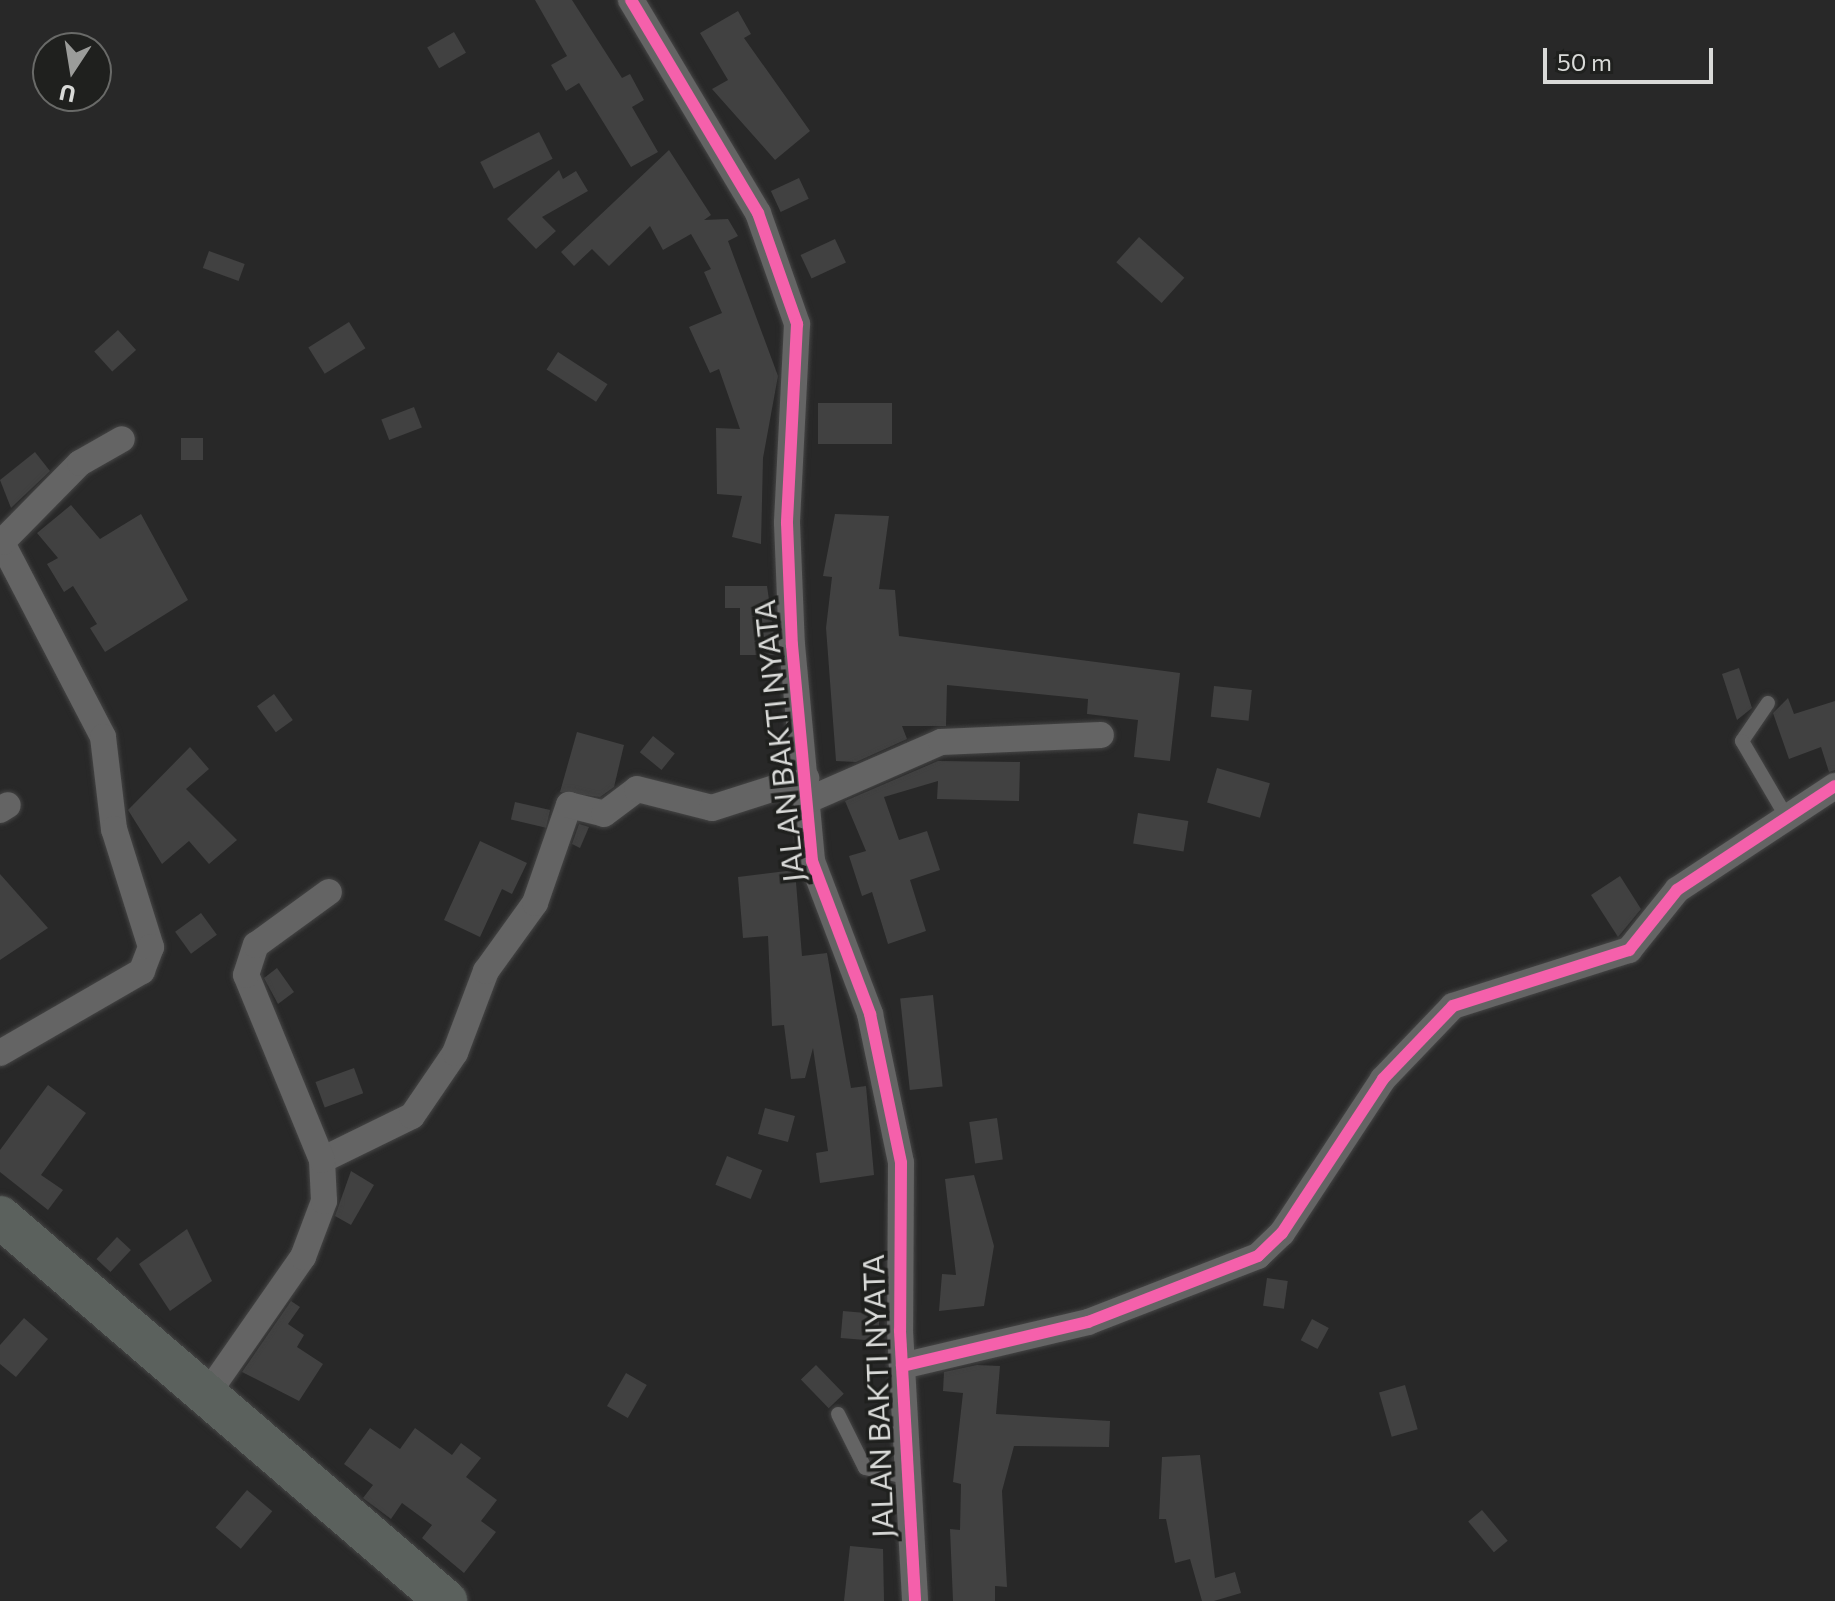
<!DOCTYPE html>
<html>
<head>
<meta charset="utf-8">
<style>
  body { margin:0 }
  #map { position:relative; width:1835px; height:1601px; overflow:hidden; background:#282828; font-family:Commissioner,sans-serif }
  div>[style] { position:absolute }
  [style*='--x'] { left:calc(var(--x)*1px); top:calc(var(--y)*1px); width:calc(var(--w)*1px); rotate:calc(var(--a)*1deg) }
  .building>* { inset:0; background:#414141; transform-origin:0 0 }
  .roads { filter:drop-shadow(0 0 2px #454545) drop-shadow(0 0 2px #454545) }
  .lane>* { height:14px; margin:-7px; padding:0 7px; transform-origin:7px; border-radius:7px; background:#646464 }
  .street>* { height:26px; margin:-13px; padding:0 13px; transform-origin:13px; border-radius:13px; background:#646464 }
  .primary>* { height:42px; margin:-21px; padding:0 21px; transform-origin:21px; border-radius:21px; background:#5b615d }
  .cycleway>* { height:12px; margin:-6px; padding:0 6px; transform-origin:6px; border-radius:6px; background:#f560ab }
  span { translate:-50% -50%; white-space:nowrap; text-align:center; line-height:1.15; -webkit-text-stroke:7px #1f201e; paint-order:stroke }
  .street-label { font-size:30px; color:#d9dad8 }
  .north { position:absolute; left:32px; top:32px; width:80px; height:80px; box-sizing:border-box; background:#1f201e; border:2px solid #696a68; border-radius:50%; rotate:192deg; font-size:22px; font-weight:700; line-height:32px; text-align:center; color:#d9dad8 }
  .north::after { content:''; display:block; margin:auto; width:28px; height:36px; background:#9b9c9a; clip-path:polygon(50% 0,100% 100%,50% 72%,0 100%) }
  .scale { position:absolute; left:1543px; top:48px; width:170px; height:36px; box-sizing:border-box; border:4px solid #d9dad8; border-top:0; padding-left:10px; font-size:24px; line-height:28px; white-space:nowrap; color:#d9dad8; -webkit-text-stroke:6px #1f201e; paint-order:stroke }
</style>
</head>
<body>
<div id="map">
  <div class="building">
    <div style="clip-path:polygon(535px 0,572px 0,622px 78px,630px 74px,644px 100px,632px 107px,658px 152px,631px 167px,579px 83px,566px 91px,551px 65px,567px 56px)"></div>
    <div style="clip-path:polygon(738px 11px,751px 34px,744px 38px,810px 131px,775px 160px,712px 89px,728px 80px,700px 33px)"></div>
    <div style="left:454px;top:32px;width:24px;height:31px;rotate:60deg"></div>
    <div style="left:539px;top:132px;width:30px;height:66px;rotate:63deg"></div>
    <div style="clip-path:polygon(669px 150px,711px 215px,704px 220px,728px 219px,738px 236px,728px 241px,778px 376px,763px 458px,761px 544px,732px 537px,742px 496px,717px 494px,716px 428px,740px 429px,719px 369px,710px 373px,689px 327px,722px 313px,704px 272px,711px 269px,691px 234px,663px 250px,650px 226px,609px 266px,592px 249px,574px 266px,561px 252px)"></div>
    <div style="clip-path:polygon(559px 170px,563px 179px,576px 171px,588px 191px,542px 217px,556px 231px,536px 249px,507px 219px)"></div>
    <div style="left:799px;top:178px;width:23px;height:31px;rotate:65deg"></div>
    <div style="left:1139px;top:237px;width:61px;height:34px;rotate:42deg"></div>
    <div style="left:835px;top:239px;width:26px;height:38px;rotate:65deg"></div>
    <div style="left:209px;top:251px;width:38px;height:18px;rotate:20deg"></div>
    <div style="left:349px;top:322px;width:31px;height:48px;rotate:58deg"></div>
    <div style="left:118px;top:330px;width:27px;height:32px;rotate:48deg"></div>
    <div style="left:558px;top:352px;width:59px;height:21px;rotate:33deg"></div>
    <div style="left:892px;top:403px;width:41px;height:74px;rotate:90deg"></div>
    <div style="left:414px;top:407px;width:22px;height:35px;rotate:69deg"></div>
    <div style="left:181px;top:438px;width:22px;height:22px"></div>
    <div style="clip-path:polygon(35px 452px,50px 471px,11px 508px,0 480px)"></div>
    <div style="clip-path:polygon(71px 505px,100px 539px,141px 514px,188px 600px,105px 652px,90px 628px,97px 624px,73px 586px,64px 592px,47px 564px,58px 558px,37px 533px)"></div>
    <div style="clip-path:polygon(835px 514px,889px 516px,879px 589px,895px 590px,899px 636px,1180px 673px,1170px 761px,1134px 757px,1138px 720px,1087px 714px,1088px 699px,947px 685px,946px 726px,902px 726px,907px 739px,856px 762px,836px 761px,826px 628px,832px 577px,823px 576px)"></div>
    <div style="clip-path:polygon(725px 586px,767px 586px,777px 655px,740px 655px,740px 608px,725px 608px)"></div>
    <div style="clip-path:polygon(1739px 668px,1752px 708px,1737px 720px,1722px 674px)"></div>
    <div style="left:1214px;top:686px;width:38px;height:31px;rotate:6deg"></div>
    <div style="left:274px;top:694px;width:32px;height:21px;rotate:54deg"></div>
    <div style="clip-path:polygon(1788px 698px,1794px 714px,1835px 701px,1835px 770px,1829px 772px,1821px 747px,1789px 759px,1773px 713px)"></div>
    <div style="clip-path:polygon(577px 732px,624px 745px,614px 787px,600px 797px,560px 792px)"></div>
    <div style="left:653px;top:736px;width:28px;height:21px;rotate:39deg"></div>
    <div style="clip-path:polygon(190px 747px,209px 769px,186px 789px,237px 840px,209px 864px,189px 841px,162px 864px,128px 810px)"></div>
    <div style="clip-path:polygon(938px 761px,1020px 762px,1019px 801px,937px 799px,938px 781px,884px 797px,899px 840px,927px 831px,940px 870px,910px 880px,926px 931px,888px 944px,872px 892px,862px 896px,849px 856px,866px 851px,845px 801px)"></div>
    <div style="left:1217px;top:768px;width:55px;height:36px;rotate:16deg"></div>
    <div style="left:515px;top:802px;width:36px;height:18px;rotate:13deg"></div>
    <div style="left:1138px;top:813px;width:51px;height:31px;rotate:9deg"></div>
    <div style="clip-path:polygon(579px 824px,589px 827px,580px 848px,572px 844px)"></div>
    <div style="clip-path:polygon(480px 841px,527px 863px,512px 894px,502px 889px,480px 937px,444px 920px)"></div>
    <div style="clip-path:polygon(795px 870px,802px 956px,827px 953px,851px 1088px,866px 1086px,874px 1175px,820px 1183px,816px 1153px,828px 1151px,813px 1048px,805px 1078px,791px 1079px,784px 1025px,772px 1026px,768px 936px,743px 938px,738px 877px)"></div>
    <div style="clip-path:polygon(0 874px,48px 928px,0 960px)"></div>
    <div style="clip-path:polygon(1620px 876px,1641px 909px,1618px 937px,1591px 895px)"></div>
    <div style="left:201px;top:913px;width:27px;height:32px;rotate:54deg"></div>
    <div style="clip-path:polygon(277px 968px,294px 992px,278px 1004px,264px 978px)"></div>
    <div style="left:933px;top:995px;width:92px;height:33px;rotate:84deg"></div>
    <div style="left:354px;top:1068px;width:27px;height:41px;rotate:70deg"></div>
    <div style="clip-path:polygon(48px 1085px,86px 1113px,41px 1175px,63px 1190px,48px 1210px,0 1172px,0 1150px)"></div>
    <div style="left:765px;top:1108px;width:31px;height:27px;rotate:15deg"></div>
    <div style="left:997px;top:1118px;width:42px;height:28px;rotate:82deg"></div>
    <div style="left:727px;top:1156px;width:38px;height:31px;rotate:22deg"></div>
    <div style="clip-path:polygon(351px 1171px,374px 1185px,351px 1225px,335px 1216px)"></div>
    <div style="clip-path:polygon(974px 1175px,994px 1246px,984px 1306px,939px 1311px,942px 1274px,956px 1275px,945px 1179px)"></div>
    <div style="clip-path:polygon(187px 1229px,212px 1281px,170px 1311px,139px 1264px)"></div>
    <div style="left:117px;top:1237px;width:19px;height:30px;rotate:43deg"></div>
    <div style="left:1267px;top:1278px;width:21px;height:28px;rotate:8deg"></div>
    <div style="clip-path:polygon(291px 1301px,300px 1307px,288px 1324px,304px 1335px,297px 1347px,323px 1364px,299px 1401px,242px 1372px)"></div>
    <div style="left:843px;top:1311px;width:37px;height:27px;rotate:5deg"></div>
    <div style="clip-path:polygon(24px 1318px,48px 1339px,16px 1377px,0 1364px,0 1345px)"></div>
    <div style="left:1312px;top:1319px;width:19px;height:24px;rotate:28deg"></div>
    <div style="left:816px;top:1365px;width:40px;height:21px;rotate:46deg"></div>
    <div style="clip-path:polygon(977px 1365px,1000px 1366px,996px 1414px,1110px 1421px,1109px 1447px,1014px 1446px,1002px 1491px,1007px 1587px,995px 1586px,995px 1601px,953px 1601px,950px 1529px,960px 1530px,961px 1484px,953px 1482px,963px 1393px,943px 1391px,944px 1372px)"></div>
    <div style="left:626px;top:1373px;width:24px;height:38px;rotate:30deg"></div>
    <div style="left:1405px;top:1385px;width:46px;height:27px;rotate:74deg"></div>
    <div style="clip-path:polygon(370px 1428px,400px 1449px,415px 1428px,452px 1455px,461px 1443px,481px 1458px,466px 1477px,497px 1500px,481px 1521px,496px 1532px,464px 1573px,422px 1538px,432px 1525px,402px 1503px,391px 1519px,363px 1498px,373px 1485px,344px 1464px)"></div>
    <div style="clip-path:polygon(1200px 1455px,1215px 1578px,1235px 1572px,1241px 1593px,1214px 1601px,1202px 1601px,1190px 1559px,1175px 1563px,1166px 1519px,1159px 1519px,1162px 1457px)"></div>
    <div style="left:247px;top:1490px;width:33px;height:49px;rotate:40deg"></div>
    <div style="left:1482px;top:1510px;width:40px;height:18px;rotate:50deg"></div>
    <div style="clip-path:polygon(850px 1546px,883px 1549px,884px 1601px,844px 1601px)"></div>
  </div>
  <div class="roads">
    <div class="lane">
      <div style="--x:1768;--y:703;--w:46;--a:124.4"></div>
      <div style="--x:1742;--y:741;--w:89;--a:59.7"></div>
      <div style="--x:838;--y:1414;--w:60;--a:63.4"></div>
      <div style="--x:865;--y:1468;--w:46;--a:12.5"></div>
    </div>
    <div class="street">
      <div style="--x:631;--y:0;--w:248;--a:59.2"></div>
      <div style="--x:758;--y:213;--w:118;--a:70.6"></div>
      <div style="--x:797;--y:324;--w:199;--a:92.9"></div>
      <div style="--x:787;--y:523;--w:122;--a:87.7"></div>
      <div style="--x:792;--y:645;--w:217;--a:84.7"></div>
      <div style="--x:812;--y:861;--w:164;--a:69.2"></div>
      <div style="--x:870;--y:1014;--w:152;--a:78.2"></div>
      <div style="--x:901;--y:1163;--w:168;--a:90.3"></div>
      <div style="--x:900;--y:1331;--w:270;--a:86.8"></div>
      <div style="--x:0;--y:539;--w:223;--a:62.5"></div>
      <div style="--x:103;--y:737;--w:93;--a:83.2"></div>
      <div style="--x:114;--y:829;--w:124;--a:72.6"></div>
      <div style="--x:151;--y:947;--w:26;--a:111"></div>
      <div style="--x:142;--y:971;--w:164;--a:150"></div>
      <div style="--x:2;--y:542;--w:111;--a:-45.4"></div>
      <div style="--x:80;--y:463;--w:48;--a:-29.7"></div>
      <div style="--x:806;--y:801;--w:147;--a:-23.6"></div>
      <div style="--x:941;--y:742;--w:160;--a:-2.5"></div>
      <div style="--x:0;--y:810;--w:9;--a:-32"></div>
      <div style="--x:322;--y:1160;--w:100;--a:-26.1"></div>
      <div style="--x:412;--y:1116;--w:76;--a:-55.7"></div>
      <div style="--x:455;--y:1053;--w:88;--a:-69.3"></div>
      <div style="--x:486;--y:971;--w:84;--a:-54.2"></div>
      <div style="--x:535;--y:903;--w:104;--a:-70.9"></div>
      <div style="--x:569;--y:805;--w:36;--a:14"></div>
      <div style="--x:604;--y:814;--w:41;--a:-37.1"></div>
      <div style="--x:637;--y:789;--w:77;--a:14.2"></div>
      <div style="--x:712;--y:808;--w:99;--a:-17.7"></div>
      <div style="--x:902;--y:1366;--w:191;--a:-13.3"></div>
      <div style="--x:1088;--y:1322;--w:182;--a:-21.2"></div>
      <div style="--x:1258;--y:1256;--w:33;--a:-44"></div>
      <div style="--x:1282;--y:1233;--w:184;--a:-56.7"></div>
      <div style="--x:1383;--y:1079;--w:101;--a:-46.2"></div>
      <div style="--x:1453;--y:1006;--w:185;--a:-17.7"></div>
      <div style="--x:1629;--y:950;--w:77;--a:-51.3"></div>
      <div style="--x:1677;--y:890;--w:189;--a:-33.4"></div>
      <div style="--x:208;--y:1393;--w:166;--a:-55.1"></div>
      <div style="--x:303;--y:1257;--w:60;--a:-69.4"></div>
      <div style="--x:324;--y:1201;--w:41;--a:-92.8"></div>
      <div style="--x:322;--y:1160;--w:200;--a:-112.3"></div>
      <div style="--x:246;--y:975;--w:32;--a:-72"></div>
      <div style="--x:256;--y:945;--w:90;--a:-36"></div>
    </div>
    <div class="primary">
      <div style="--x:0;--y:1217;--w:589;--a:40.73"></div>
    </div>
  </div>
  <div class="cycleway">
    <div style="--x:631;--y:0;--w:248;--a:59.2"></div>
    <div style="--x:758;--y:213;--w:118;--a:70.6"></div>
    <div style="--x:797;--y:324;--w:199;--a:92.9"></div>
    <div style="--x:787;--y:523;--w:122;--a:87.7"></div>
    <div style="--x:792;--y:645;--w:217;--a:84.7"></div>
    <div style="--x:812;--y:861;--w:164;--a:69.2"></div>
    <div style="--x:870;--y:1014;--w:152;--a:78.2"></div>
    <div style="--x:901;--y:1163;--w:168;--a:90.3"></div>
    <div style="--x:900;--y:1331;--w:270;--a:86.8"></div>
    <div style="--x:902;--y:1366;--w:191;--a:-13.3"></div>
    <div style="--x:1088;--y:1322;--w:182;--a:-21.2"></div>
    <div style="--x:1258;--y:1256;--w:33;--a:-44"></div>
    <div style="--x:1282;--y:1233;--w:184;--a:-56.7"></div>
    <div style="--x:1383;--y:1079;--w:101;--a:-46.2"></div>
    <div style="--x:1453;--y:1006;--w:185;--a:-17.7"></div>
    <div style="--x:1629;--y:950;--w:77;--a:-51.3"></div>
    <div style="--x:1677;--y:890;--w:189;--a:-33.4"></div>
  </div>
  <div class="street-label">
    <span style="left:778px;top:741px;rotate:-96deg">JALAN BAKTI NYATA</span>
    <span style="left:877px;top:1396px;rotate:-92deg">JALAN BAKTI NYATA</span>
  </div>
  <div class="north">U</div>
  <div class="scale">50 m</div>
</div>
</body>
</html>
